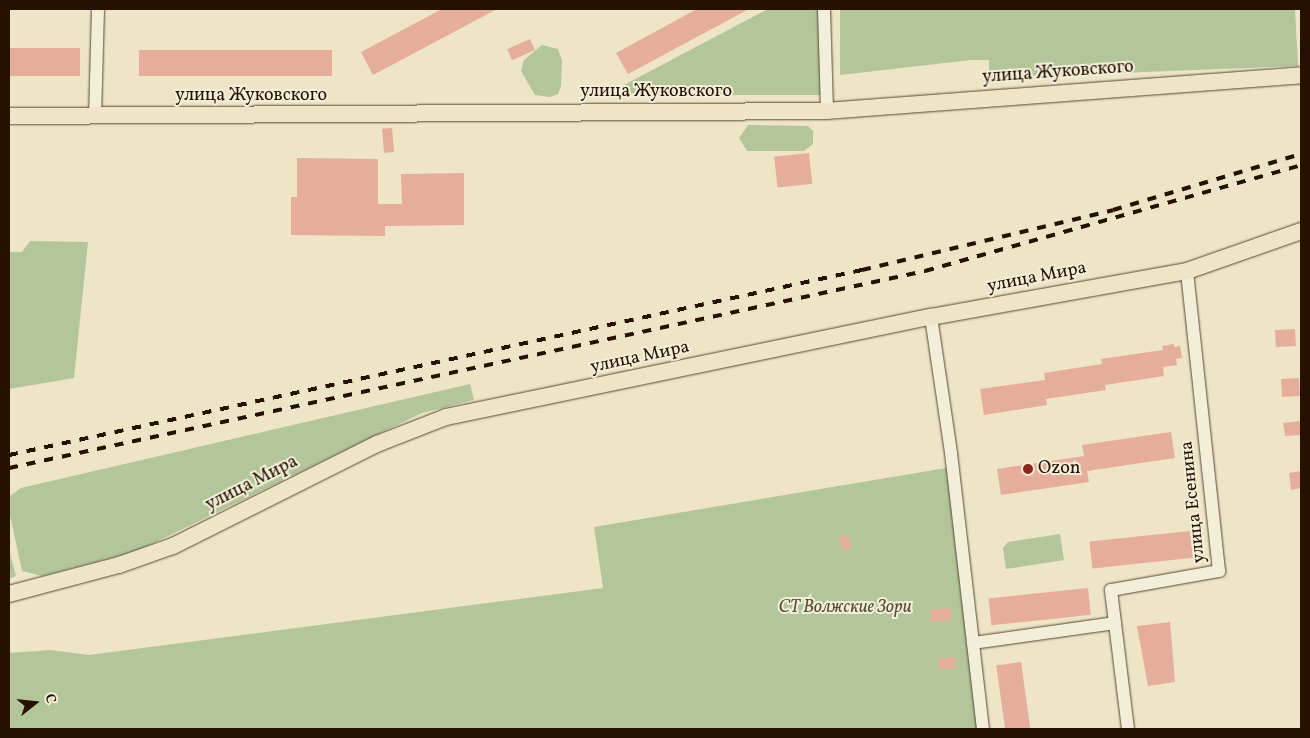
<!DOCTYPE html>
<html>
<head>
<meta charset="utf-8">
<style>
  body { margin:0 }
  #map { position:relative; width:1310px; height:738px; overflow:hidden; background:#ede5c6; font-family:Vollkorn,serif }
  div>[style] { position:absolute }
  [style*='--x'] { left:calc(var(--x)*1px); top:calc(var(--y)*1px); width:calc(var(--w)*1px); rotate:calc(var(--a)*1deg) }
  .green>* { inset:0; background:#b2c69a }
  .building>* { inset:0; background:#e5ad9a; transform-origin:0 0 }
  .roads { filter:drop-shadow(0 0 1px #584632) drop-shadow(0 0 1px #584632) }
  .minor>* { height:12px; margin:-6px; padding:0 6px; transform-origin:6px; border-radius:6px; background:#f3eeda }
  .major>* { height:16px; margin:-8px; padding:0 8px; transform-origin:8px; border-radius:8px; background:#ede5c6 }
  .rail>* { height:4px; margin-top:-2px; transform-origin:0; background:repeating-linear-gradient(90deg,#261100 0 9px,transparent 0 18px) }
  .dots>* { width:14px; height:14px; translate:-50% -50%; box-sizing:border-box; border:2px solid #f3eeda; border-radius:50% }
  span { translate:-50% -50%; white-space:nowrap; text-align:center; line-height:1.15; -webkit-text-stroke:4px #f3eeda; paint-order:stroke }
  .street-label { font-size:18px; color:#261100 }
  .poi-label { font-size:18px; color:#261100 }
  .left { translate:0 -50%; text-align:left }
  .park-label { font-size:18px; color:#575036; font-style:italic }
  .frame { position:absolute; inset:0; border:10px solid #261100; pointer-events:none }
  .north { position:absolute; left:10px; top:678px; width:50px; height:50px; -webkit-text-stroke:4px #f3eeda; paint-order:stroke; rotate:74deg; font-size:14px; font-weight:700; line-height:20px; text-align:center; color:#261100 }
  .north::after { content:''; display:block; margin:auto; width:18px; height:22px; background:#261100; clip-path:polygon(50% 0,100% 100%,50% 72%,0 100%) }
</style>
</head>
<body>
<div id="map">
  <div class="green">
    <div style="clip-path:polygon(768px 9px,820px 9px,820px 95px,605px 95px)"></div>
    <div style="clip-path:polygon(840px 9px,1295px 9px,1298px 66px,989px 78px,989px 60px,971px 60px,840px 75px)"></div>
    <div style="clip-path:polygon(542px 45px,558px 49px,562px 60px,561px 86px,558px 94px,550px 97px,535px 95px,521px 71px,524px 60px)"></div>
    <div style="clip-path:polygon(748px 125px,808px 126px,813px 131px,813px 144px,804px 151px,747px 151px,739px 138px)"></div>
    <div style="clip-path:polygon(30px 241px,88px 242px,74px 378px,9px 389px,9px 252px,22px 252px)"></div>
    <div style="clip-path:polygon(470px 384px,474px 400px,422px 413px,137px 551px,42px 576px,22px 571px,10px 515px,10px 496px,21px 488px)"></div>
    <div style="clip-path:polygon(952px 467px,983px 729px,9px 729px,9px 653px,50px 650px,89px 655px,603px 588px,594px 527px)"></div>
    <div style="clip-path:polygon(1060px 534px,1064px 560px,1006px 569px,1003px 548px,1008px 542px)"></div>
    <div style="clip-path:polygon(9px 550px,16px 576px,9px 579px)"></div>
  </div>
  <div class="building">
    <div style="clip-path:polygon(442px 9px,497px 9px,373px 75px,361px 52px)"></div>
    <div style="clip-path:polygon(697px 9px,749px 9px,628px 74px,616px 53px)"></div>
    <div style="left:530px;top:39px;width:12px;height:25px;rotate:66deg"></div>
    <div style="left:80px;top:48px;width:28px;height:71px;rotate:90deg"></div>
    <div style="left:332px;top:50px;width:26px;height:193px;rotate:90deg"></div>
    <div style="left:392px;top:128px;width:24px;height:10px;rotate:85deg"></div>
    <div style="left:809px;top:153px;width:31px;height:35px;rotate:84deg"></div>
    <div style="clip-path:polygon(297px 158px,378px 159px,378px 204px,402px 204px,401px 174px,464px 173px,464px 225px,385px 226px,385px 236px,291px 235px,291px 197px,297px 197px)"></div>
    <div style="left:1295px;top:329px;width:17px;height:20px;rotate:87deg"></div>
    <div style="clip-path:polygon(1174px 344px,1174px 347px,1180px 346px,1182px 358px,1176px 359px,1177px 365px,1163px 367px,1164px 376px,1105px 385px,1106px 390px,1046px 399px,1047px 405px,984px 415px,980px 389px,1045px 380px,1044px 373px,1102px 364px,1101px 359px,1163px 350px,1162px 346px)"></div>
    <div style="left:1299px;top:378px;width:18px;height:18px;rotate:87deg"></div>
    <div style="clip-path:polygon(1301px 421px,1301px 435px,1285px 436px,1283px 423px)"></div>
    <div style="clip-path:polygon(1171px 432px,1175px 458px,1087px 471px,1089px 482px,1001px 495px,997px 469px,1084px 456px,1082px 445px)"></div>
    <div style="clip-path:polygon(1301px 471px,1301px 488px,1291px 490px,1289px 473px)"></div>
    <div style="left:1190px;top:531px;width:27px;height:101px;rotate:84deg"></div>
    <div style="left:849px;top:535px;width:14px;height:10px;rotate:78deg"></div>
    <div style="left:1088px;top:588px;width:27px;height:100px;rotate:84deg"></div>
    <div style="left:950px;top:608px;width:12px;height:20px;rotate:85deg"></div>
    <div style="clip-path:polygon(1170px 622px,1175px 682px,1148px 686px,1137px 626px)"></div>
    <div style="left:955px;top:657px;width:11px;height:17px;rotate:85deg"></div>
    <div style="left:1021px;top:662px;width:68px;height:25px;rotate:82deg"></div>
  </div>
  <div class="roads">
    <div class="minor">
      <div style="--x:824;--y:9;--w:102;--a:88.3"></div>
      <div style="--x:95;--y:117;--w:108;--a:-88.4"></div>
      <div style="--x:931;--y:317;--w:137;--a:81.6"></div>
      <div style="--x:951;--y:453;--w:278;--a:83.4"></div>
      <div style="--x:973;--y:643;--w:143;--a:-8"></div>
      <div style="--x:1128;--y:729;--w:140;--a:-97"></div>
      <div style="--x:1111;--y:590;--w:110;--a:-10"></div>
      <div style="--x:1219;--y:571;--w:302;--a:-96.1"></div>
    </div>
    <div class="major">
      <div style="--x:9;--y:116;--w:818;--a:-0.35"></div>
      <div style="--x:827;--y:111;--w:475;--a:-4.3"></div>
      <div style="--x:9;--y:594;--w:114;--a:-14.8"></div>
      <div style="--x:119;--y:565;--w:57;--a:-19.4"></div>
      <div style="--x:173;--y:546;--w:228;--a:-26.6"></div>
      <div style="--x:377;--y:444;--w:74;--a:-21.4"></div>
      <div style="--x:446;--y:417;--w:495;--a:-11.7"></div>
      <div style="--x:931;--y:317;--w:260;--a:-10.2"></div>
      <div style="--x:1187;--y:271;--w:121;--a:-19.3"></div>
    </div>
  </div>
  <div class="rail">
    <div style="--x:9;--y:455;--w:873;--a:-12.24"></div>
    <div style="--x:862;--y:270;--w:258;--a:-13.4"></div>
    <div style="--x:1113;--y:210;--w:196;--a:-16.6"></div>
    <div style="--x:9;--y:468;--w:937;--a:-12.14"></div>
    <div style="--x:925;--y:271;--w:391;--a:-15.7"></div>
  </div>
  <div class="dots">
    <div style="left:1028px;top:469px;background:#8f2418"></div>
  </div>
  <div class="street-label">
    <span style="left:1058px;top:73px;rotate:-4deg">улица Жуковского</span>
    <span style="left:656px;top:92px">улица Жуковского</span>
    <span style="left:251px;top:96px">улица Жуковского</span>
    <span style="left:1037px;top:278px;rotate:-11deg">улица Мира</span>
    <span style="left:640px;top:358px;rotate:-12deg">улица Мира</span>
    <span style="left:252px;top:484px;rotate:-27deg">улица Мира</span>
    <span style="left:1194px;top:502px;rotate:-96deg">улица Есенина</span>
  </div>
  <div class="poi-label">
    <span class="left" style="left:1038px;top:469px">Ozon</span>
  </div>
  <div class="park-label">
    <span style="left:845px;top:608px">СТ Волжские Зори</span>
  </div>
  <div class="frame"></div>
  <div class="north">С</div>
</div>
</body>
</html>
